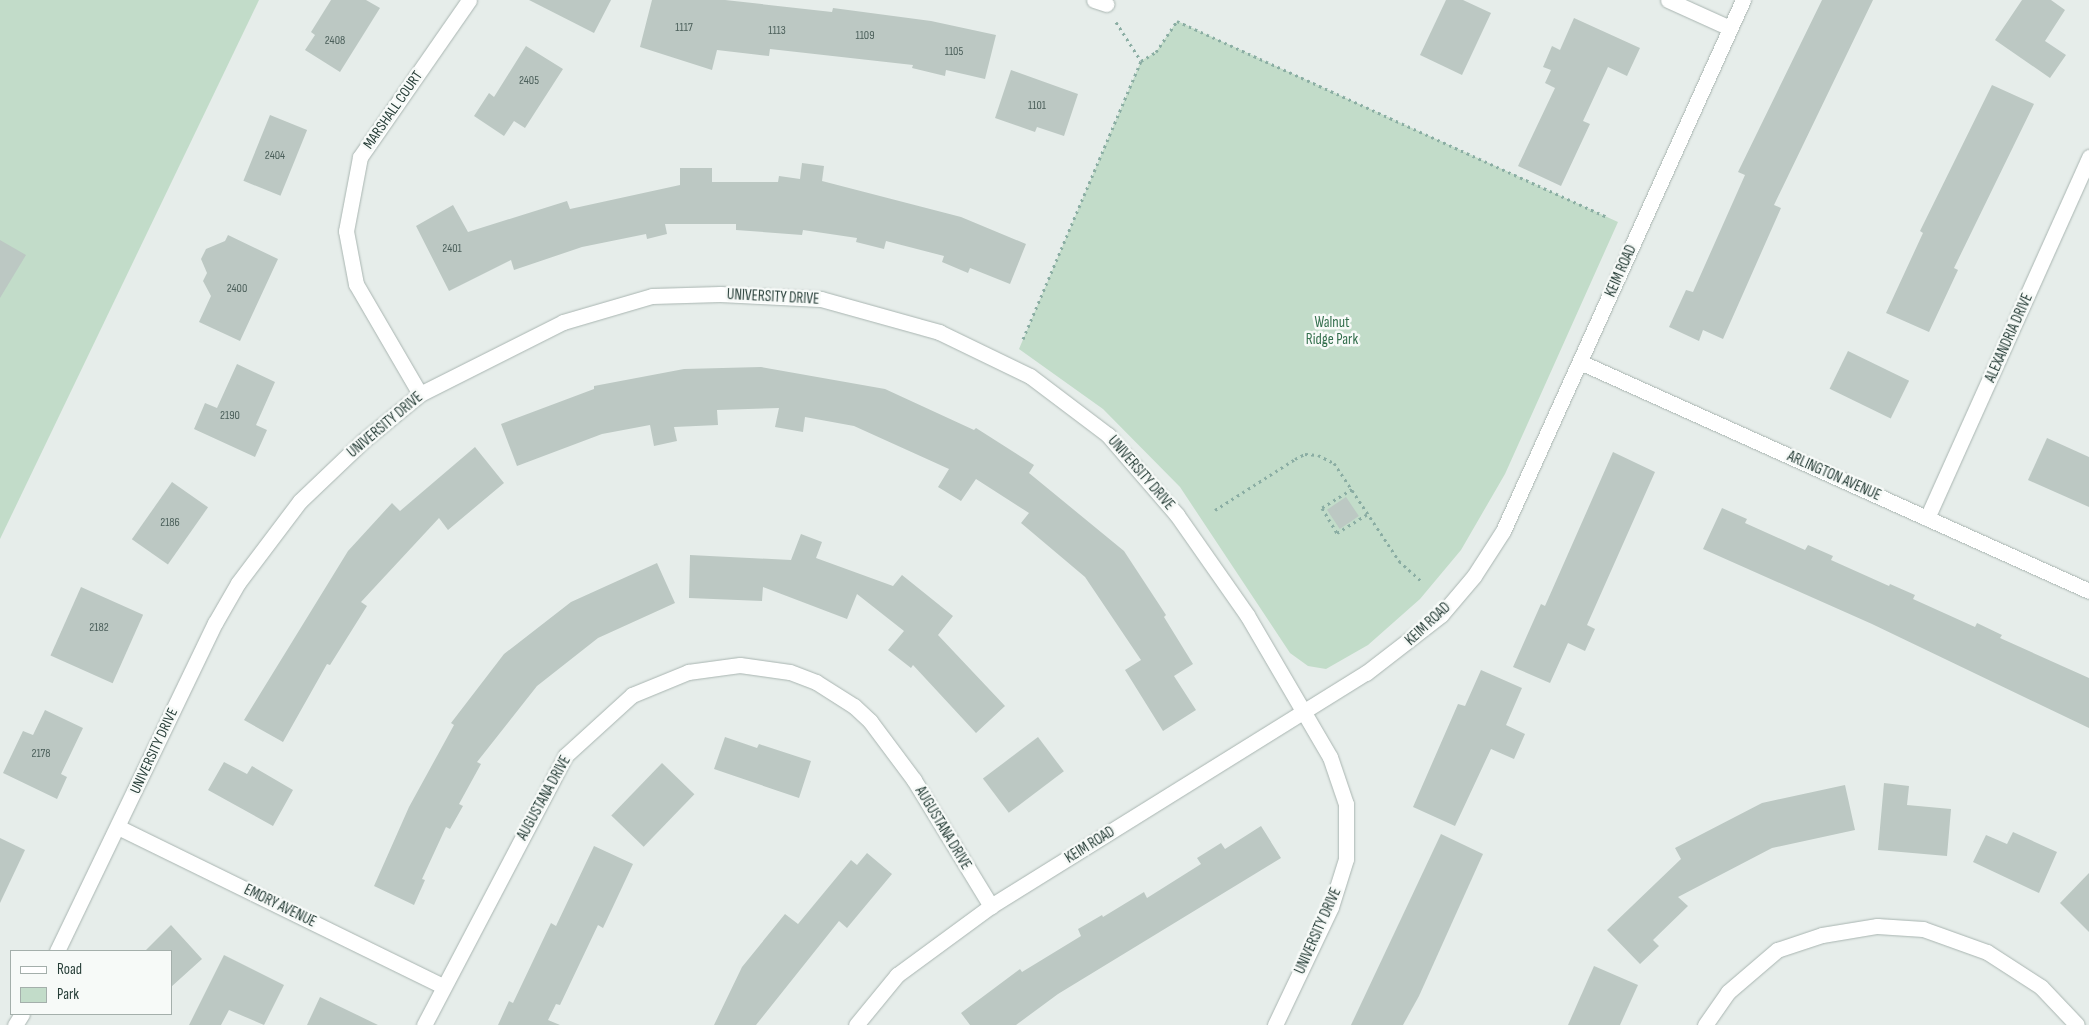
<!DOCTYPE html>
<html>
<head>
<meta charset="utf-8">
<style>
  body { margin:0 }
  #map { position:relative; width:2089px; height:1025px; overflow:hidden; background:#e6edea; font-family:"Sofia Sans Condensed",sans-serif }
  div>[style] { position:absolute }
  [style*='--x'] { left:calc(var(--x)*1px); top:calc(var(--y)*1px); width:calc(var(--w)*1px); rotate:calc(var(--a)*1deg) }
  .green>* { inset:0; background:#c2dcc9 }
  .building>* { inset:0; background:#bcc8c3; transform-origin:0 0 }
  .path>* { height:3px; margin-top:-1.5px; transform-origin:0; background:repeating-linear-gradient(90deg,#8aada3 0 2.5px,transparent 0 6.5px) }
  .roads { filter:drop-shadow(0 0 1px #a9b5b1) drop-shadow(0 0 1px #a9b5b1) }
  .minor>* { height:15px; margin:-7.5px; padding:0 7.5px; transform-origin:7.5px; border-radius:7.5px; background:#fff }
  span { translate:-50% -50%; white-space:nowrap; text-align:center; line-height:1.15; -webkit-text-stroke:5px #f7faf8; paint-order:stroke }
  .number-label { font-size:12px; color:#4c605b }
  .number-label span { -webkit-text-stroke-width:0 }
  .street-label { font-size:15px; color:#273e38 }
  .park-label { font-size:15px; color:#35704e }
  .legend { position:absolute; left:10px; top:950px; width:162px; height:65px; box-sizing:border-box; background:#f7faf8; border:1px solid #a4afab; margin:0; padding:6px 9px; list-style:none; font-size:15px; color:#273e38 }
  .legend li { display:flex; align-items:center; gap:10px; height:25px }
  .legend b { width:25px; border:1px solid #a4afab }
</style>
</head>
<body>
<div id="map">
  <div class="green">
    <div style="clip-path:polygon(0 0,259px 0,0 539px)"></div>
    <div style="clip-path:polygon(1177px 21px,1618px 222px,1505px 474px,1461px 550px,1420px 599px,1368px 645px,1326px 669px,1308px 666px,1290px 653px,1180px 487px,1103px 409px,1019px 349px,1141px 61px,1156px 52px)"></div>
  </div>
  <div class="building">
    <div style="clip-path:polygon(331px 0,366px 0,380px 8px,340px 72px,305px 50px,315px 35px,311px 32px)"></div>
    <div style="clip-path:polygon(529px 0,611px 0,594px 33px)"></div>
    <div style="clip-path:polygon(652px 0,725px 0,832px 12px,833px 8px,931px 21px,996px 35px,985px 79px,946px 70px,945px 76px,912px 68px,913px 65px,770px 49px,769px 56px,717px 50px,712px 70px,640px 47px)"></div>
    <div style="clip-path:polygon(1446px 0,1463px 0,1491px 13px,1462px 75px,1420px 55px)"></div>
    <div style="clip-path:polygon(1822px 0,1873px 0,1774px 205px,1781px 208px,1723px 339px,1703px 330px,1699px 341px,1669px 327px,1686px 290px,1693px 292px,1745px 175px,1738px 172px)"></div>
    <div style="clip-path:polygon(2022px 0,2051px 0,2065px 10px,2045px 41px,2066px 55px,2050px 78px,1995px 40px)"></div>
    <div style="clip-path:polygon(1574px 18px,1640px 48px,1627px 76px,1608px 67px,1583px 121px,1590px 124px,1561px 186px,1518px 166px,1555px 88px,1545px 83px,1551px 70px,1543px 67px,1552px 46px,1560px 50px)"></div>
    <div style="clip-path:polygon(526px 46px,563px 69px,525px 128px,514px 121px,504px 136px,474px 116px,489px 93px,494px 97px)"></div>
    <div style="clip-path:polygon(1011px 70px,1078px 94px,1064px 136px,1037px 127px,1035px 132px,995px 118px)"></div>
    <div style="clip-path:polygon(1992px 85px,2034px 104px,1954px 268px,1958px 270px,1929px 332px,1886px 313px,1923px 233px,1920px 231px)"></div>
    <div style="left:270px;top:115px;width:40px;height:71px;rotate:22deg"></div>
    <div style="clip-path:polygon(802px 163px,824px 166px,822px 181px,961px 217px,1026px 244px,1010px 284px,970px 268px,968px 273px,942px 262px,944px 256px,886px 241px,884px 249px,856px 242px,857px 238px,803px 230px,802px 235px,736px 230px,736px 224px,665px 224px,667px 234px,647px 239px,646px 234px,582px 247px,514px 270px,511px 260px,449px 291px,416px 226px,453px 205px,468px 232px,567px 201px,570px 209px,680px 185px,680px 168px,712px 168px,712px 182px,778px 182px,779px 176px,800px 179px)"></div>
    <div style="clip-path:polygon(228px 235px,278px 259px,240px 341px,199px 322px,211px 296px,203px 281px,207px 273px,201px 259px,206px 249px,225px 241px)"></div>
    <div style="clip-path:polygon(0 240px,26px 255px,0 298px)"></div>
    <div style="left:1848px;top:351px;width:68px;height:42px;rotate:26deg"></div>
    <div style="clip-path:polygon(237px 364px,275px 382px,256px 425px,267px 430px,255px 457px,194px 429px,205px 403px,217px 408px)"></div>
    <div style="clip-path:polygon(761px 367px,885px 389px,974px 430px,976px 428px,1034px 465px,1029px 473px,1124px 551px,1166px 615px,1164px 617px,1193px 664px,1174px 676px,1196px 710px,1163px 731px,1125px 670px,1141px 660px,1085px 577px,1021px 523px,1029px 513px,976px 479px,961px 501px,938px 487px,949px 469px,854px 426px,805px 417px,803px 432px,775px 427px,779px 408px,717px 410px,718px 425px,674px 427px,677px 441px,654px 446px,650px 425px,602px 434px,517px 466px,501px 424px,594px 389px,594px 386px,684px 369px)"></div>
    <div style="clip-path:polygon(2047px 438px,2089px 457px,2089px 507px,2028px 480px)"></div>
    <div style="clip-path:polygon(475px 447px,504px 483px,448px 530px,439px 518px,361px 602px,367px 606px,330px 665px,327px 664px,283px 742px,244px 720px,348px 551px,392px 503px,400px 511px)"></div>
    <div style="clip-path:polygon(1613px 452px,1655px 472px,1587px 625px,1595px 629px,1585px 651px,1568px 643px,1550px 683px,1513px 667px,1541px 604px,1545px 606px)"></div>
    <div style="left:172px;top:482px;width:44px;height:70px;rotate:35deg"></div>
    <div style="left:1346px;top:497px;width:23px;height:23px;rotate:56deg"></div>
    <div style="clip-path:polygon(1722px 508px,1747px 519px,1745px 523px,1805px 550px,1808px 545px,1833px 556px,1831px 560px,1889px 586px,1890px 584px,1915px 595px,1913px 599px,1975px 627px,1977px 623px,2002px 635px,2000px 638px,2089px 678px,2089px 728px,1872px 624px,1703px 549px)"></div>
    <div style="clip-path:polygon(801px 534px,822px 542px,816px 558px,893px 586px,902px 575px,953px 616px,938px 635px,1005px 706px,976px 733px,913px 665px,911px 668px,888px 650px,904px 631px,857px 594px,847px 619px,763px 587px,762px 601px,689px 598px,690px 555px,791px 560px)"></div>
    <div style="clip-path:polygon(657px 563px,675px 603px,598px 638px,537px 686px,477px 762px,481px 764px,459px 804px,463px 806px,450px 829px,446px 827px,422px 879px,425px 880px,414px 905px,374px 886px,409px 807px,454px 725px,451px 723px,504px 654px,571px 602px)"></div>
    <div style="left:81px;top:587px;width:68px;height:75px;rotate:24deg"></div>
    <div style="clip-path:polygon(1481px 670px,1522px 688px,1506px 725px,1525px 734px,1514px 759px,1491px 749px,1455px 826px,1413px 807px,1458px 704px,1465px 706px)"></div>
    <div style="clip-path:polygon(45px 710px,83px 728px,61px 774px,67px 777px,57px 799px,3px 773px,23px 731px,33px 735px)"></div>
    <div style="clip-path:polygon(725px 737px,757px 748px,759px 744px,811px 761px,799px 798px,714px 769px)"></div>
    <div style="left:1038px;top:737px;width:43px;height:69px;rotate:53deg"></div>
    <div style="clip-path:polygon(224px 762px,247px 774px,252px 766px,293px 790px,273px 826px,208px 790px)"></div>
    <div style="left:662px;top:763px;width:45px;height:73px;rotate:44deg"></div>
    <div style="clip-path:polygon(1884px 783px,1909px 786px,1907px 805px,1951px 809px,1947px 856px,1878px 850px)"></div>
    <div style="clip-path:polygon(1845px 785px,1855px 830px,1772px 848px,1678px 897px,1688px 906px,1653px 940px,1659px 946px,1640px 964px,1607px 930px,1681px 859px,1675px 848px,1762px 803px)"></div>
    <div style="clip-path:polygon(1261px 826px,1281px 858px,1058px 994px,1016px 1025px,970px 1025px,961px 1013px,1020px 969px,1022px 972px,1081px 936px,1078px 929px,1102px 915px,1103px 917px,1144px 892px,1147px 898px,1201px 864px,1197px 858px,1221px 843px,1225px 849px)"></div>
    <div style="clip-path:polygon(2013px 832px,2057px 852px,2039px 893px,1973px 862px,1986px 835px,2007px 844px)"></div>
    <div style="clip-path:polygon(1441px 834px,1483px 854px,1419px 996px,1403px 1025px,1351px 1025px)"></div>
    <div style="clip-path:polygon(0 838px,25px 850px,0 903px)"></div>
    <div style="clip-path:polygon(594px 846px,633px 864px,603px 928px,598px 925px,560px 1005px,556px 1004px,548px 1020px,560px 1025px,498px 1025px,509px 1001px,513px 1003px,551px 923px,556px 926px)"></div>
    <div style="clip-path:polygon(867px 853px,892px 874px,847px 928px,839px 921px,756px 1025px,714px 1025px,742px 967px,785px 914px,798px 924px,851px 860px,857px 865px)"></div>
    <div style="clip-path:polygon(2089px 873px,2089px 932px,2060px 903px)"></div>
    <div style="clip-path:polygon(171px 925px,202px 959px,171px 987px,171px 951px,145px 951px)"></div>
    <div style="clip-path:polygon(224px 955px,284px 985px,264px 1025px,229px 1010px,221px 1025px,189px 1025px)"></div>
    <div style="clip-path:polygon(1594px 966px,1638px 985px,1620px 1025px,1568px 1025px)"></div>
    <div style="clip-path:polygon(320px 997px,378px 1025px,307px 1025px)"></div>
  </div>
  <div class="path">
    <div style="--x:1116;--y:22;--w:46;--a:57.3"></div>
    <div style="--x:1023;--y:339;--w:302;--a:-67"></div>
    <div style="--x:1141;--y:61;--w:17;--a:-31"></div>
    <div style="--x:1156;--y:52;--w:37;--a:-56"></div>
    <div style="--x:1177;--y:21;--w:473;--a:24.5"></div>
    <div style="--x:1352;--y:489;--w:36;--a:148"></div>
    <div style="--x:1322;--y:508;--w:29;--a:59"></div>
    <div style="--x:1337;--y:533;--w:36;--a:-32"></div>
    <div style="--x:1215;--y:510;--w:95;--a:-32.5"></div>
    <div style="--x:1295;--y:459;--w:11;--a:-27"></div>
    <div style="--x:1305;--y:454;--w:13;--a:4"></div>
    <div style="--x:1318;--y:455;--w:18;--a:27"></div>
    <div style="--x:1334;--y:463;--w:118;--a:56.4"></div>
    <div style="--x:1399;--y:561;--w:31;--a:42"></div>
  </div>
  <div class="roads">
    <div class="minor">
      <div style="--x:1094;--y:0;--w:13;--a:18"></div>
      <div style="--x:1668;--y:0;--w:68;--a:24.3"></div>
      <div style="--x:1580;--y:362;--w:558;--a:24.22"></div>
      <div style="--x:420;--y:394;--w:127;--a:-120.2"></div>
      <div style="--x:356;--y:284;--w:54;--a:-100.7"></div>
      <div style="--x:346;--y:231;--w:75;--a:-79.3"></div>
      <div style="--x:360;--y:157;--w:191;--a:-55.2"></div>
      <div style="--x:1927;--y:518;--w:396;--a:-65.8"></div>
      <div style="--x:118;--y:827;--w:362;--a:26.1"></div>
      <div style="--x:57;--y:951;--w:364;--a:-64.3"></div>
      <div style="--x:215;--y:623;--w:46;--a:-60.1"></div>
      <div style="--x:238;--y:583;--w:103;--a:-52.9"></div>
      <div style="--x:300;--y:501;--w:87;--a:-43.6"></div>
      <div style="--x:363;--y:441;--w:74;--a:-39.5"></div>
      <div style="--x:420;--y:394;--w:160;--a:-26.7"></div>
      <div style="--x:563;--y:322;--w:93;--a:-16.3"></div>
      <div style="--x:652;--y:296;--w:68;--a:-1.7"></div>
      <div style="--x:720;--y:294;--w:101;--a:2.8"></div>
      <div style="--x:821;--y:299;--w:123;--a:15.6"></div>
      <div style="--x:939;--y:332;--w:101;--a:25.8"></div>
      <div style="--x:1030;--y:376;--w:98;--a:37.1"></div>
      <div style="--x:1108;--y:435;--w:106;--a:49.2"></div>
      <div style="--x:1177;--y:515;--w:122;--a:55"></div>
      <div style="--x:1247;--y:615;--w:164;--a:59.7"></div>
      <div style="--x:1330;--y:757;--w:50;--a:71.2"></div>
      <div style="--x:1346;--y:804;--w:55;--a:90"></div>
      <div style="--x:1346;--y:859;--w:50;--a:107.4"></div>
      <div style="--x:1331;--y:907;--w:131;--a:115.4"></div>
      <div style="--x:15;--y:1025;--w:13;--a:-58"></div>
      <div style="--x:424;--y:1025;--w:304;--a:-62.3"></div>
      <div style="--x:565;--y:756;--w:91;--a:-42.3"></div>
      <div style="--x:632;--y:695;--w:61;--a:-22.3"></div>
      <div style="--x:688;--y:672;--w:52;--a:-7.7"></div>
      <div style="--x:740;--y:665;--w:50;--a:8"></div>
      <div style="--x:790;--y:672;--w:28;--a:21"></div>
      <div style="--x:816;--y:682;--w:45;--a:32.3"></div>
      <div style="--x:854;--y:706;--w:22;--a:43"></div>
      <div style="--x:870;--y:721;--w:74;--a:53.3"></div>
      <div style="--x:914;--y:780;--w:148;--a:58.6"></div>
      <div style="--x:856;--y:1025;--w:65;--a:-50.6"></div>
      <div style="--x:897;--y:975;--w:117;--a:-36.3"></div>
      <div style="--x:991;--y:906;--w:441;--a:-31.9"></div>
      <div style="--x:1366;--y:673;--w:95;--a:-37.7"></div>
      <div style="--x:1441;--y:615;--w:51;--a:-49.8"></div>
      <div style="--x:1474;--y:576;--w:54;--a:-57.2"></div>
      <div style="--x:1503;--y:531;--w:583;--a:-65.68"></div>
      <div style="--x:1705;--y:1025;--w:40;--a:-55.1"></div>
      <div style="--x:1728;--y:992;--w:65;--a:-40.6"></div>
      <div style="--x:1777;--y:950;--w:47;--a:-18.4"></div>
      <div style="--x:1822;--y:935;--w:56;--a:-9.3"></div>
      <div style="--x:1877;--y:926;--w:46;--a:3.7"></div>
      <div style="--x:1923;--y:929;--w:68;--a:19.8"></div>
      <div style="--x:1987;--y:952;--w:64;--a:32.9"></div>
      <div style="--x:2041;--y:987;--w:52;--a:46.5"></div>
    </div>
  </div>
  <div class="number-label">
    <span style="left:684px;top:28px">1117</span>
    <span style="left:777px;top:31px">1113</span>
    <span style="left:865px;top:36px">1109</span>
    <span style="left:335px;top:41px">2408</span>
    <span style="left:954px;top:52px">1105</span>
    <span style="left:529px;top:81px">2405</span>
    <span style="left:1037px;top:106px">1101</span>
    <span style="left:275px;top:156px">2404</span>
    <span style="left:452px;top:249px">2401</span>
    <span style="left:237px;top:289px">2400</span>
    <span style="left:230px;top:416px">2190</span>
    <span style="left:170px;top:523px">2186</span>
    <span style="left:99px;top:628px">2182</span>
    <span style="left:41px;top:754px">2178</span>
  </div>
  <div class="street-label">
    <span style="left:393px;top:110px;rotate:-55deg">MARSHALL COURT</span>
    <span style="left:1621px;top:271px;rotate:-66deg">KEIM ROAD</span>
    <span style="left:773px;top:297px;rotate:3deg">UNIVERSITY DRIVE</span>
    <span style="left:2009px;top:338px;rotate:-66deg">ALEXANDRIA DRIVE</span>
    <span style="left:385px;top:425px;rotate:-40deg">UNIVERSITY DRIVE</span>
    <span style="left:1141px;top:473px;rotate:49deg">UNIVERSITY DRIVE</span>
    <span style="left:1834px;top:476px;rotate:24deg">ARLINGTON AVENUE</span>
    <span style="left:1428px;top:624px;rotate:-43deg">KEIM ROAD</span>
    <span style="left:154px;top:751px;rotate:-65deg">UNIVERSITY DRIVE</span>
    <span style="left:544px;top:798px;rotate:-61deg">AUGUSTANA DRIVE</span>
    <span style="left:943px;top:828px;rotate:59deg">AUGUSTANA DRIVE</span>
    <span style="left:1090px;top:845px;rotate:-32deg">KEIM ROAD</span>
    <span style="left:280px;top:906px;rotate:26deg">EMORY AVENUE</span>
    <span style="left:1318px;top:931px;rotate:-66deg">UNIVERSITY DRIVE</span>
  </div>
  <div class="park-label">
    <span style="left:1332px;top:331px">Walnut<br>Ridge Park</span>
  </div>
  <ul class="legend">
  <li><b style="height:6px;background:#fff"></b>Road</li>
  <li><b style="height:14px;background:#c2dcc9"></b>Park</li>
  </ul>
</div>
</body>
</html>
